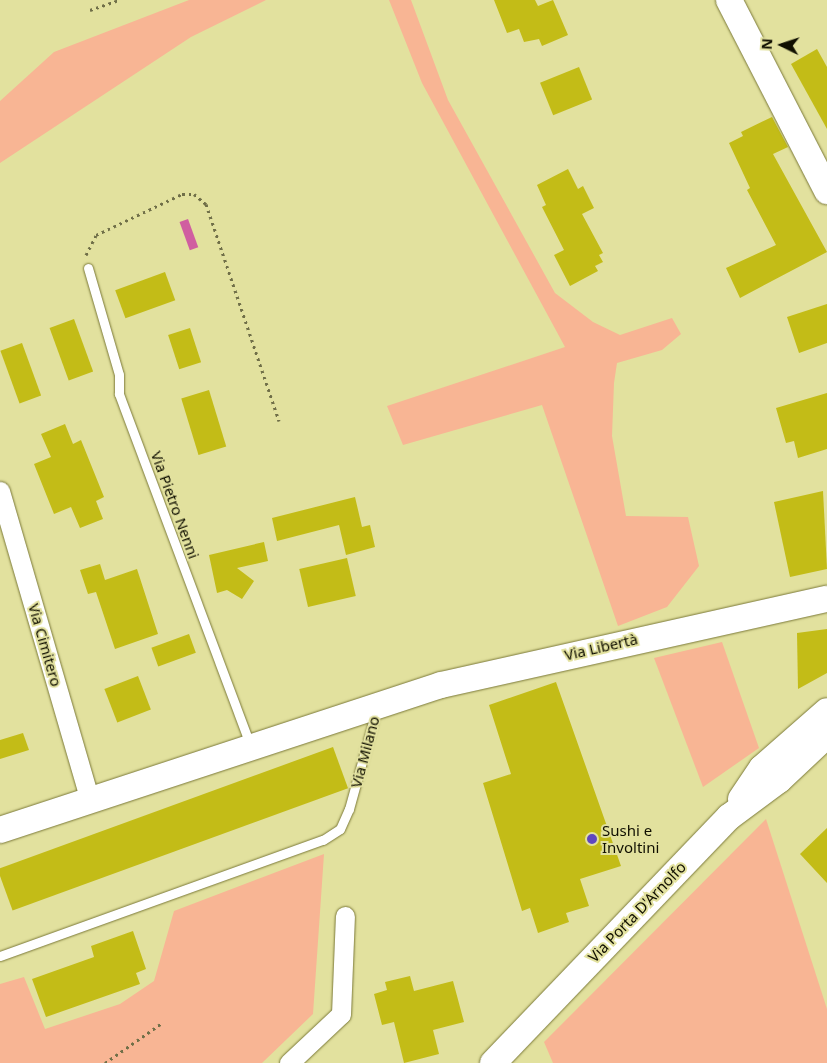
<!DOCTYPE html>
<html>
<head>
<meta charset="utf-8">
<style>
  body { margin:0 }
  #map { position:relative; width:827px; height:1063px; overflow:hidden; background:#e2e19e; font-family:"Noto Sans",sans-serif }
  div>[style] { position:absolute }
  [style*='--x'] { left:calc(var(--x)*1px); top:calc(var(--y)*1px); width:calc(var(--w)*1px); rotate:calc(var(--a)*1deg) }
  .green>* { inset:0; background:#f8b594 }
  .water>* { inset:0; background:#d05ea0; transform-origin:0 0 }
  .building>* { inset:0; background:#c3bc17; transform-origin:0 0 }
  .path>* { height:3px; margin-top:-1.5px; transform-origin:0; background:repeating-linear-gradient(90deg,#706f48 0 2.5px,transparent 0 6.5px) }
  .roads { filter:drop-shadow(0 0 1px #7b7939) drop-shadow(0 0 1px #7b7939) }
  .lane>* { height:9px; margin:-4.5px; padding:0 4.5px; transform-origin:4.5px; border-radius:4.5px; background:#fff }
  .street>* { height:19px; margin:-9.5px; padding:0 9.5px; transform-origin:9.5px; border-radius:9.5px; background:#fff }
  .secondary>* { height:26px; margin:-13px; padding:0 13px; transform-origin:13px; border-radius:13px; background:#fff }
  .dots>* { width:14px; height:14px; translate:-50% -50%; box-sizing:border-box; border:2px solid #e2e19e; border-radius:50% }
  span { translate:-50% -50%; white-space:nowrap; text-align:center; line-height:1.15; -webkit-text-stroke:4px #e2e19e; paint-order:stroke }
  .street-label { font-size:15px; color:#100f00 }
  .poi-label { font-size:15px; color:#100f00 }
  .left { translate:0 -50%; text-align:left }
  .north { position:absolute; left:757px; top:20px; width:50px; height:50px; -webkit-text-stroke:4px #e2e19e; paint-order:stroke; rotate:274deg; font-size:14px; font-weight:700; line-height:20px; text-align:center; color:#100f00 }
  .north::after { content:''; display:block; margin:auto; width:18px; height:22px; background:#100f00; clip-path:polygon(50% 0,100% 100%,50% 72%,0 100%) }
</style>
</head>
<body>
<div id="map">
  <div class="green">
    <div style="clip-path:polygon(189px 0,266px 0,191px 37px,0 163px,0 101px,54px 52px)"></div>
    <div style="clip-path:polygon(389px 0,411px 0,448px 100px,555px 293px,593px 322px,620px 335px,672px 318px,681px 334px,662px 350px,617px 363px,614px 383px,612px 436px,626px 516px,688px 517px,699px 566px,667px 607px,618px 626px,542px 405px,403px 445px,387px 406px,565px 347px,422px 83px)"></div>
    <div style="clip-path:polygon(722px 642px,759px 748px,703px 787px,654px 658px)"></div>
    <div style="clip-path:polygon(766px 819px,827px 1009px,827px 1063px,553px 1063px,544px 1042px)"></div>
    <div style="clip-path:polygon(324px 854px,313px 1014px,262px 1063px,0 1063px,0 984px,24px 977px,45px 1029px,120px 1004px,154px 981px,174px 911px)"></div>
  </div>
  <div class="water">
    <div style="left:188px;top:219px;width:30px;height:9px;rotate:70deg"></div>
  </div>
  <div class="building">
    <div style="clip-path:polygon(494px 0,535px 0,538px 6px,553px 0,568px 35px,542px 46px,539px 39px,524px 42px,519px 29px,507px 33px)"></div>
    <div style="clip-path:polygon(817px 49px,827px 67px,827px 129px,791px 64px)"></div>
    <div style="left:579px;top:67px;width:35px;height:42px;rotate:68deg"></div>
    <div style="clip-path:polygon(772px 117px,788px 147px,773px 154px,827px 252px,740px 298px,726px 268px,776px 245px,747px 190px,750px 188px,729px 143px,743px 136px,741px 132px)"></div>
    <div style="clip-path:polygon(568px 169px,578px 189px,583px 186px,594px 208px,582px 214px,603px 253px,599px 255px,603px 262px,595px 266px,598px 271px,570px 286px,554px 255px,564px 250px,542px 207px,546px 205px,537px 185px)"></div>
    <div style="left:165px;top:272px;width:30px;height:53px;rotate:70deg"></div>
    <div style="clip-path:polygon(827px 304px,827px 343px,799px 353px,787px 317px)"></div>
    <div style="left:74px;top:319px;width:56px;height:26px;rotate:70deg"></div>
    <div style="left:190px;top:328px;width:36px;height:23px;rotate:72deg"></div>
    <div style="left:22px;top:343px;width:56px;height:23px;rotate:70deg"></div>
    <div style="left:209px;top:390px;width:59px;height:29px;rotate:73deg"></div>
    <div style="clip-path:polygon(827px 393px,827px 449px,798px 458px,794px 441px,786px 443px,776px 408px)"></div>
    <div style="clip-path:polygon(65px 424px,73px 444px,81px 440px,104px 497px,96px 501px,103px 519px,80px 528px,71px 507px,54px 514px,34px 464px,51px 457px,41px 434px)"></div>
    <div style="clip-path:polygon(823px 491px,827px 569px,790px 577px,774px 502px)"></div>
    <div style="clip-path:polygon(355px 497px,362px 527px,370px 525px,375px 547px,346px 555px,339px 525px,277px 541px,272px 518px)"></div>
    <div style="clip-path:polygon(264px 542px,268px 561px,237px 568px,254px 581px,242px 599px,227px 590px,217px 593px,209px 555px)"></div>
    <div style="left:347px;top:558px;width:39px;height:49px;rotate:77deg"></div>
    <div style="clip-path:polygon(100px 564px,105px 580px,137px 569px,158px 634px,115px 649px,96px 592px,88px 594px,80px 570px)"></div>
    <div style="clip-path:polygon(827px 629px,827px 673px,798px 689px,797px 633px)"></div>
    <div style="left:189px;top:634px;width:20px;height:40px;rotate:70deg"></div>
    <div style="left:138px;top:676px;width:36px;height:36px;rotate:69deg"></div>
    <div style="clip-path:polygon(556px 682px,621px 866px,580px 879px,589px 906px,566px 913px,569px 922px,538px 933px,530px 908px,522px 911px,483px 783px,511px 774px,489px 705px)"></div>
    <div style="clip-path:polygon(23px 733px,29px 750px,0 759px,0 740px)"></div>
    <div style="left:333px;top:747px;width:44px;height:357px;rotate:70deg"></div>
    <div style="clip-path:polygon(827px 828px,827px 883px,800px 854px)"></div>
    <div style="clip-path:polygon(133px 931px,146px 969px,136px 973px,140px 984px,46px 1017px,32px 979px,94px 957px,91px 946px)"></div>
    <div style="clip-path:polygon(410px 976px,414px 991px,453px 981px,464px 1022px,433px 1030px,439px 1054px,404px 1063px,394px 1022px,382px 1025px,374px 994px,387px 990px,385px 982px)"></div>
  </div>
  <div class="path">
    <div style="--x:90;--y:10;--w:31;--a:-19"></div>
    <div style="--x:86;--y:255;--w:22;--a:-63"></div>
    <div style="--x:96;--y:235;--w:95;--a:-25.5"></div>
    <div style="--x:182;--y:194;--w:12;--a:0"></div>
    <div style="--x:194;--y:194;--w:16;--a:40"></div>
    <div style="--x:206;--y:204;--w:229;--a:71.4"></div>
    <div style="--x:105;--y:1063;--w:70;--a:-35.1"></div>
  </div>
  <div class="roads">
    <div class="lane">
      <div style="--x:88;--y:268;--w:111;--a:73.8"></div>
      <div style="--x:119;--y:375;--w:19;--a:90"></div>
      <div style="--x:119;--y:394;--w:375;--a:69.5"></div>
      <div style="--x:0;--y:956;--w:343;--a:-19.8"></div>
      <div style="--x:323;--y:840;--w:20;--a:-33"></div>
      <div style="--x:340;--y:829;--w:22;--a:-66"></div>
      <div style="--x:349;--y:809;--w:102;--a:-74.6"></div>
    </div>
    <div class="street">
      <div style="--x:0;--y:491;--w:322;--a:73.8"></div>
      <div style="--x:289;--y:1063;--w:71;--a:-43.3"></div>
      <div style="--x:341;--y:1014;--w:98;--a:-87.7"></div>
    </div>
    <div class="secondary">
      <div style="--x:729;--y:0;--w:215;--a:62.8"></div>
      <div style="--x:741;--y:799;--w:37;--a:-56"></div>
      <div style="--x:762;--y:768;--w:86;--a:-41.2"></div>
      <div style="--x:0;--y:830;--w:464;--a:-18.2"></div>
      <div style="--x:441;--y:685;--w:395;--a:-12.6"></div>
      <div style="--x:493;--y:1063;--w:341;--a:-46.2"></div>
      <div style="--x:729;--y:817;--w:62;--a:-36.5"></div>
      <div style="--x:779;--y:780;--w:66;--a:-43.2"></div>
    </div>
  </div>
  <div class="dots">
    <div style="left:592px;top:839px;background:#5f47c0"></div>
  </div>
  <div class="street-label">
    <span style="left:175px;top:505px;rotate:70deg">Via Pietro Nenni</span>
    <span style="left:45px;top:645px;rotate:74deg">Via Cimitero</span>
    <span style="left:601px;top:647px;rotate:-13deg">Via Libertà</span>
    <span style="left:365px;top:752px;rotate:-75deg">Via Milano</span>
    <span style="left:637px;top:912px;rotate:-46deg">Via Porta D'Arnolfo</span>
  </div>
  <div class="poi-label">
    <span class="left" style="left:602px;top:839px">Sushi e<br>Involtini</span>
  </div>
  <div class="north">N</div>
</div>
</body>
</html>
